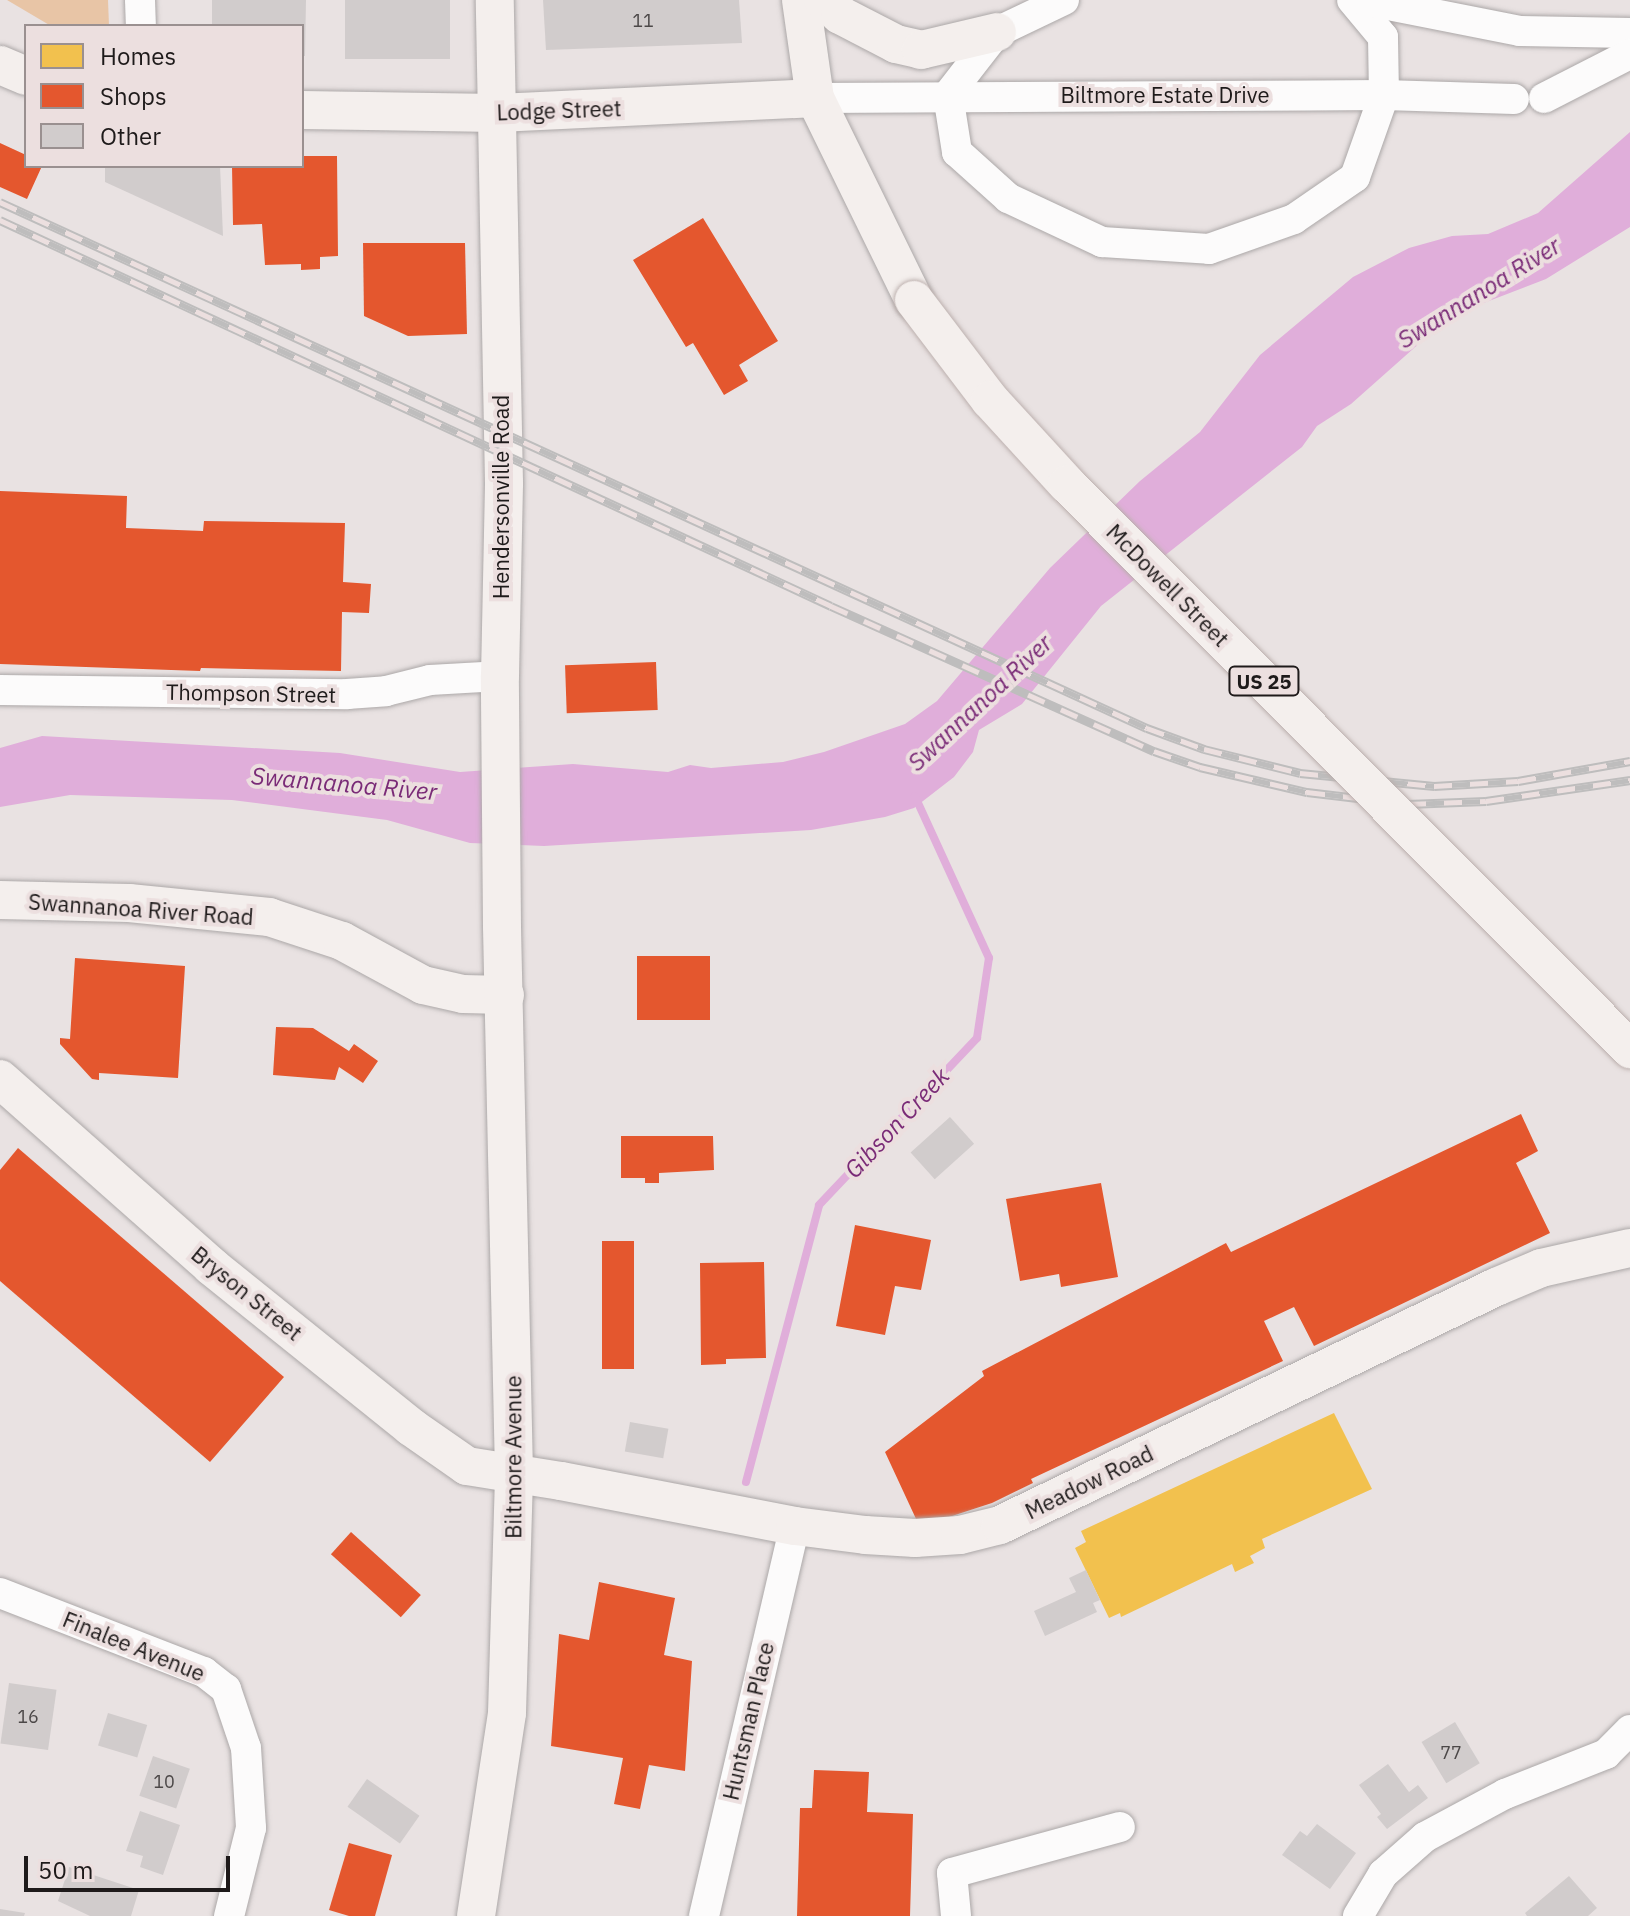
<!DOCTYPE html>
<html>
<head>
<meta charset="utf-8">
<style>
  body { margin:0 }
  #map { position:relative; width:1630px; height:1916px; overflow:hidden; background:#e9e2e2; font-family:"IBM Plex Sans",sans-serif }
  div>[style] { position:absolute }
  [style*='--x'] { left:calc(var(--x)*1px); top:calc(var(--y)*1px); width:calc(var(--w)*1px); rotate:calc(var(--a)*1deg) }
  .green>* { inset:0; background:#e8c5a6 }
  .water>* { inset:0; background:#e0aeda }
  .homes>* { inset:0; background:#f2c14e }
  .shops>* { inset:0; background:#e4572e; transform-origin:0 0 }
  .stream>* { height:8px; margin:-4px; padding:0 4px; transform-origin:4px; border-radius:4px; background:#e0aeda }
  .building>* { inset:0; background:#d1cccc; transform-origin:0 0 }
  .roads { filter:drop-shadow(0 0 2px #aca8a8) drop-shadow(0 0 2px #aca8a8) }
  .minor>* { height:30px; margin:-15px; padding:0 15px; transform-origin:15px; border-radius:15px; background:#fcfbfb }
  .major>* { height:38px; margin:-19px; padding:0 19px; transform-origin:19px; border-radius:19px; background:#f4efed }
  .rail>* { height:9px; margin-top:-4.5px; transform-origin:0; background:repeating-linear-gradient(90deg,#ecdfdf 0 18px,#bebdbd 0 36px); box-sizing:border-box; border-block:2px solid #bebdbd }
  .bridges { filter:drop-shadow(0 0 2px #bcb0ae) drop-shadow(0 0 2px #bcb0ae) }
  .major-bridge>* { height:38px; margin:-19px; padding:0 19px; transform-origin:19px; border-radius:19px; background:#f4efed }
  span { translate:-50% -50%; white-space:nowrap; text-align:center; line-height:1.15; -webkit-text-stroke:8px #ecdfdf; paint-order:stroke }
  .number-label { font-size:18px; color:#4c4848 }
  .number-label span { -webkit-text-stroke-width:0 }
  .shield-label span { padding:2px 6px; background:#ecdfdf; border:2px solid; border-radius:6px; -webkit-text-stroke-width:0 }
  .shield-label { font-size:20px; color:#1e1a1a; font-weight:700 }
  .street-label { font-size:22px; color:#1e1a1a }
  .water-label { font-size:24px; color:#7a2b77; font-style:italic }
  .legend { position:absolute; left:24px; top:24px; width:280px; height:144px; box-sizing:border-box; background:#ecdfdf; border:2px solid #9a9090; margin:0; padding:10px 14px; list-style:none; font-size:24px; color:#1e1a1a }
  .legend li { display:flex; align-items:center; gap:16px; height:40px }
  .legend b { width:40px; border:2px solid #9a9090 }
  .scale { position:absolute; left:24px; top:1856px; width:206px; height:36px; box-sizing:border-box; border:4px solid #1e1a1a; border-top:0; padding-left:10px; font-size:24px; line-height:28px; white-space:nowrap; color:#1e1a1a; -webkit-text-stroke:6px #ecdfdf; paint-order:stroke }
</style>
</head>
<body>
<div id="map">
  <div class="green">
    <div style="clip-path:polygon(7px 0,108px 0,109px 26px,51px 26px)"></div>
  </div>
  <div class="water">
    <div style="clip-path:polygon(1630px 132px,1630px 227px,1546px 279px,1468px 309px,1431px 333px,1351px 404px,1317px 426px,1302px 447px,1101px 606px,1022px 704px,979px 730px,973px 752px,954px 777px,914px 808px,885px 817px,811px 830px,544px 846px,470px 843px,387px 820px,232px 800px,70px 795px,0 807px,0 748px,42px 736px,340px 753px,460px 772px,573px 764px,668px 772px,690px 765px,711px 768px,783px 762px,824px 752px,905px 724px,937px 701px,1050px 568px,1140px 481px,1200px 432px,1260px 355px,1353px 277px,1409px 248px,1452px 236px,1488px 234px,1538px 213px)"></div>
  </div>
  <div class="homes">
    <div style="clip-path:polygon(1334px 1413px,1372px 1489px,1262px 1539px,1265px 1548px,1250px 1556px,1254px 1563px,1235px 1572px,1232px 1564px,1121px 1617px,1120px 1613px,1109px 1618px,1075px 1548px,1086px 1542px,1081px 1531px)"></div>
  </div>
  <div class="shops">
    <div style="clip-path:polygon(0 143px,26px 155px,26px 166px,42px 166px,27px 199px,0 187px)"></div>
    <div style="clip-path:polygon(302px 156px,337px 156px,338px 256px,320px 257px,320px 269px,301px 270px,301px 264px,265px 265px,262px 224px,233px 225px,232px 166px,302px 166px)"></div>
    <div style="clip-path:polygon(703px 218px,778px 341px,739px 365px,748px 381px,724px 395px,693px 343px,686px 347px,633px 260px)"></div>
    <div style="clip-path:polygon(363px 243px,465px 243px,467px 334px,408px 336px,364px 316px)"></div>
    <div style="clip-path:polygon(0 491px,127px 496px,126px 528px,203px 531px,204px 521px,345px 523px,343px 582px,371px 584px,369px 613px,342px 612px,341px 671px,201px 668px,200px 671px,0 664px)"></div>
    <div style="left:656px;top:662px;width:48px;height:91px;rotate:88deg"></div>
    <div style="left:710px;top:956px;width:64px;height:73px;rotate:90deg"></div>
    <div style="clip-path:polygon(75px 958px,185px 966px,178px 1078px,99px 1073px,99px 1080px,92px 1079px,60px 1044px,60px 1038px,70px 1039px)"></div>
    <div style="clip-path:polygon(276px 1027px,313px 1028px,349px 1051px,354px 1044px,378px 1061px,363px 1083px,339px 1067px,335px 1080px,273px 1075px)"></div>
    <div style="clip-path:polygon(1521px 1114px,1538px 1151px,1516px 1163px,1550px 1233px,1314px 1346px,1294px 1307px,1264px 1321px,1283px 1361px,1031px 1479px,1033px 1483px,992px 1503px,949px 1517px,917px 1521px,885px 1452px,984px 1376px,982px 1371px,1226px 1243px,1231px 1252px)"></div>
    <div style="clip-path:polygon(621px 1136px,713px 1136px,714px 1170px,659px 1173px,659px 1183px,645px 1183px,645px 1178px,621px 1178px)"></div>
    <div style="clip-path:polygon(18px 1148px,284px 1377px,210px 1462px,0 1281px,0 1170px)"></div>
    <div style="clip-path:polygon(1101px 1183px,1118px 1277px,1061px 1287px,1059px 1274px,1020px 1281px,1006px 1199px)"></div>
    <div style="clip-path:polygon(855px 1225px,931px 1240px,921px 1290px,895px 1286px,885px 1335px,836px 1326px)"></div>
    <div style="left:602px;top:1241px;width:32px;height:128px"></div>
    <div style="clip-path:polygon(764px 1262px,766px 1358px,726px 1359px,726px 1364px,701px 1365px,700px 1263px)"></div>
    <div style="left:351px;top:1532px;width:94px;height:30px;rotate:42deg"></div>
    <div style="clip-path:polygon(599px 1582px,675px 1598px,664px 1655px,692px 1661px,685px 1771px,649px 1765px,640px 1809px,614px 1804px,623px 1758px,551px 1746px,559px 1634px,589px 1640px)"></div>
    <div style="clip-path:polygon(814px 1770px,869px 1772px,867px 1812px,913px 1814px,910px 1916px,797px 1916px,800px 1808px,812px 1808px)"></div>
    <div style="clip-path:polygon(349px 1843px,392px 1855px,375px 1916px,349px 1916px,329px 1910px)"></div>
  </div>
  <div class="stream">
    <div style="--x:746;--y:1482;--w:286;--a:-75.2"></div>
    <div style="--x:819;--y:1205;--w:230;--a:-46.6"></div>
    <div style="--x:977;--y:1038;--w:81;--a:-81.5"></div>
    <div style="--x:989;--y:958;--w:178;--a:-114.6"></div>
  </div>
  <div class="building">
    <div style="clip-path:polygon(212px 0,306px 0,305px 56px,302px 56px,302px 26px,212px 26px)"></div>
    <div style="left:345px;top:0;width:105px;height:59px"></div>
    <div style="clip-path:polygon(543px 0,739px 0,742px 43px,546px 50px)"></div>
    <div style="clip-path:polygon(105px 166px,220px 166px,223px 236px,105px 182px)"></div>
    <div style="left:950px;top:1117px;width:36px;height:53px;rotate:48deg"></div>
    <div style="left:630px;top:1422px;width:39px;height:30px;rotate:10deg"></div>
    <div style="clip-path:polygon(1086px 1570px,1100px 1600px,1093px 1603px,1097px 1612px,1045px 1636px,1034px 1611px,1076px 1592px,1069px 1578px)"></div>
    <div style="left:9px;top:1683px;width:48px;height:61px;rotate:8deg"></div>
    <div style="left:108px;top:1713px;width:41px;height:34px;rotate:17deg"></div>
    <div style="left:1455px;top:1722px;width:48px;height:39px;rotate:59deg"></div>
    <div style="left:153px;top:1756px;width:39px;height:42px;rotate:19deg"></div>
    <div style="clip-path:polygon(1388px 1764px,1409px 1792px,1418px 1785px,1428px 1798px,1387px 1829px,1377px 1817px,1381px 1814px,1359px 1785px)"></div>
    <div style="left:367px;top:1779px;width:64px;height:34px;rotate:35deg"></div>
    <div style="clip-path:polygon(140px 1811px,180px 1825px,163px 1875px,140px 1867px,143px 1856px,126px 1851px)"></div>
    <div style="clip-path:polygon(1317px 1824px,1356px 1853px,1330px 1889px,1282px 1855px,1300px 1831px,1307px 1836px)"></div>
    <div style="clip-path:polygon(69px 1867px,139px 1890px,131px 1916px,90px 1916px,58px 1901px)"></div>
    <div style="clip-path:polygon(1569px 1876px,1597px 1908px,1588px 1916px,1527px 1916px,1525px 1913px)"></div>
    <div style="clip-path:polygon(0 1909px,25px 1913px,24px 1916px,0 1916px)"></div>
  </div>
  <div class="roads">
    <div class="minor">
      <div style="--x:140;--y:0;--w:26;--a:88"></div>
      <div style="--x:1064;--y:0;--w:74;--a:154.5"></div>
      <div style="--x:997;--y:32;--w:80;--a:127.9"></div>
      <div style="--x:948;--y:95;--w:58;--a:81"></div>
      <div style="--x:957;--y:152;--w:69;--a:42"></div>
      <div style="--x:1008;--y:198;--w:104;--a:25.1"></div>
      <div style="--x:1102;--y:242;--w:107;--a:3.7"></div>
      <div style="--x:1209;--y:249;--w:90;--a:-19.4"></div>
      <div style="--x:1294;--y:219;--w:74;--a:-34.5"></div>
      <div style="--x:1355;--y:177;--w:87;--a:-70.5"></div>
      <div style="--x:1384;--y:95;--w:58;--a:-91"></div>
      <div style="--x:1383;--y:37;--w:48;--a:-130"></div>
      <div style="--x:1363;--y:0;--w:160;--a:11.2"></div>
      <div style="--x:1520;--y:31;--w:110;--a:1"></div>
      <div style="--x:815;--y:98;--w:569;--a:-0.3"></div>
      <div style="--x:1384;--y:95;--w:130;--a:1.8"></div>
      <div style="--x:1544;--y:98;--w:97;--a:-27.1"></div>
      <div style="--x:0;--y:690;--w:347;--a:0.7"></div>
      <div style="--x:347;--y:694;--w:39;--a:-4"></div>
      <div style="--x:386;--y:691;--w:45;--a:-14"></div>
      <div style="--x:430;--y:680;--w:70;--a:-3.3"></div>
      <div style="--x:0;--y:1593;--w:219;--a:21.2"></div>
      <div style="--x:204;--y:1672;--w:28;--a:38"></div>
      <div style="--x:226;--y:1689;--w:62;--a:71.3"></div>
      <div style="--x:246;--y:1748;--w:80;--a:86.4"></div>
      <div style="--x:251;--y:1828;--w:91;--a:104"></div>
      <div style="--x:704;--y:1916;--w:400;--a:-76.9"></div>
      <div style="--x:956;--y:1916;--w:43;--a:-95.3"></div>
      <div style="--x:952;--y:1873;--w:174;--a:-15.3"></div>
      <div style="--x:1358;--y:1916;--w:49;--a:-59.2"></div>
      <div style="--x:1383;--y:1874;--w:56;--a:-41.4"></div>
      <div style="--x:1425;--y:1837;--w:91;--a:-28.3"></div>
      <div style="--x:1505;--y:1794;--w:109;--a:-21.6"></div>
      <div style="--x:1606;--y:1754;--w:34;--a:-45"></div>
    </div>
    <div class="major">
      <div style="--x:801;--y:0;--w:99;--a:81.9"></div>
      <div style="--x:815;--y:98;--w:225;--a:63.9"></div>
      <div style="--x:823;--y:0;--w:23;--a:41"></div>
      <div style="--x:840;--y:15;--w:63;--a:27.4"></div>
      <div style="--x:896;--y:44;--w:26;--a:13"></div>
      <div style="--x:921;--y:50;--w:78;--a:-13.3"></div>
      <div style="--x:0;--y:65;--w:28;--a:23"></div>
      <div style="--x:302;--y:110;--w:196;--a:0.9"></div>
      <div style="--x:498;--y:113;--w:317;--a:-2.7"></div>
      <div style="--x:0;--y:900;--w:129;--a:1.3"></div>
      <div style="--x:129;--y:903;--w:141;--a:5.7"></div>
      <div style="--x:269;--y:917;--w:77;--a:18.2"></div>
      <div style="--x:342;--y:941;--w:92;--a:28.5"></div>
      <div style="--x:423;--y:985;--w:41;--a:12.7"></div>
      <div style="--x:463;--y:994;--w:42;--a:1.4"></div>
      <div style="--x:0;--y:1079;--w:282;--a:41.5"></div>
      <div style="--x:211;--y:1266;--w:257;--a:38.8"></div>
      <div style="--x:411;--y:1427;--w:68;--a:34.9"></div>
      <div style="--x:467;--y:1466;--w:95;--a:9.1"></div>
      <div style="--x:561;--y:1481;--w:238;--a:10.9"></div>
      <div style="--x:795;--y:1526;--w:71;--a:7.3"></div>
      <div style="--x:865;--y:1535;--w:50;--a:3.4"></div>
      <div style="--x:915;--y:1538;--w:45;--a:-3.8"></div>
      <div style="--x:960;--y:1535;--w:41;--a:-14"></div>
      <div style="--x:1000;--y:1525;--w:550;--a:-25.63"></div>
      <div style="--x:1496;--y:1287;--w:49;--a:-22.9"></div>
      <div style="--x:1541;--y:1268;--w:91;--a:-12.7"></div>
      <div style="--x:476;--y:1916;--w:205;--a:-81.3"></div>
      <div style="--x:507;--y:1713;--w:240;--a:-88.3"></div>
      <div style="--x:514;--y:1473;--w:547;--a:-91.26"></div>
      <div style="--x:502;--y:926;--w:250;--a:-90.5"></div>
      <div style="--x:500;--y:676;--w:193;--a:-88.8"></div>
      <div style="--x:504;--y:483;--w:483;--a:-91.1"></div>
    </div>
  </div>
  <div class="rail">
    <div style="--x:0;--y:202;--w:1262;--a:24.64"></div>
    <div style="--x:1147;--y:728;--w:61;--a:20.2"></div>
    <div style="--x:1204;--y:749;--w:99;--a:14"></div>
    <div style="--x:1300;--y:773;--w:135;--a:5.5"></div>
    <div style="--x:1434;--y:786;--w:84;--a:-3.4"></div>
    <div style="--x:1518;--y:781;--w:114;--a:-10.1"></div>
    <div style="--x:0;--y:220;--w:916;--a:24.91"></div>
    <div style="--x:831;--y:606;--w:354;--a:24.2"></div>
    <div style="--x:1154;--y:751;--w:49;--a:19.2"></div>
    <div style="--x:1200;--y:767;--w:110;--a:13.2"></div>
    <div style="--x:1307;--y:792;--w:102;--a:6.8"></div>
    <div style="--x:1408;--y:804;--w:78;--a:-2.2"></div>
    <div style="--x:1486;--y:801;--w:146;--a:-8.3"></div>
  </div>
  <div class="bridges">
    <div class="major-bridge">
      <div style="--x:914;--y:300;--w:126;--a:52.8"></div>
      <div style="--x:990;--y:400;--w:114;--a:47.5"></div>
      <div style="--x:1067;--y:484;--w:798;--a:45.1"></div>
    </div>
  </div>
  <div class="number-label">
    <span style="left:643px;top:21px">11</span>
    <span style="left:28px;top:1717px">16</span>
    <span style="left:1451px;top:1753px">77</span>
    <span style="left:164px;top:1782px">10</span>
  </div>
  <div class="shield-label">
    <span style="left:1264px;top:681px">US 25</span>
  </div>
  <div class="street-label">
    <span style="left:1165px;top:95px">Biltmore Estate Drive</span>
    <span style="left:559px;top:110px;rotate:-2deg">Lodge Street</span>
    <span style="left:501px;top:497px;rotate:-90deg">Hendersonville Road</span>
    <span style="left:1168px;top:585px;rotate:45deg">McDowell Street</span>
    <span style="left:251px;top:693px;rotate:1deg">Thompson Street</span>
    <span style="left:141px;top:909px;rotate:4deg">Swannanoa River Road</span>
    <span style="left:247px;top:1293px;rotate:39deg">Bryson Street</span>
    <span style="left:513px;top:1457px;rotate:-90deg">Biltmore Avenue</span>
    <span style="left:1089px;top:1482px;rotate:-26deg">Meadow Road</span>
    <span style="left:134px;top:1646px;rotate:22deg">Finalee Avenue</span>
    <span style="left:748px;top:1721px;rotate:-77deg">Huntsman Place</span>
  </div>
  <div class="water-label">
    <span style="left:1479px;top:293px;rotate:-32deg">Swannanoa River</span>
    <span style="left:980px;top:703px;rotate:-43deg">Swannanoa River</span>
    <span style="left:344px;top:784px;rotate:5deg">Swannanoa River</span>
    <span style="left:897px;top:1123px;rotate:-47deg">Gibson Creek</span>
  </div>
  <ul class="legend">
  <li><b style="height:22px;background:#f2c14e"></b>Homes</li>
  <li><b style="height:22px;background:#e4572e"></b>Shops</li>
  <li><b style="height:22px;background:#d1cccc"></b>Other</li>
  </ul>
  <div class="scale">50 m</div>
</div>
</body>
</html>
